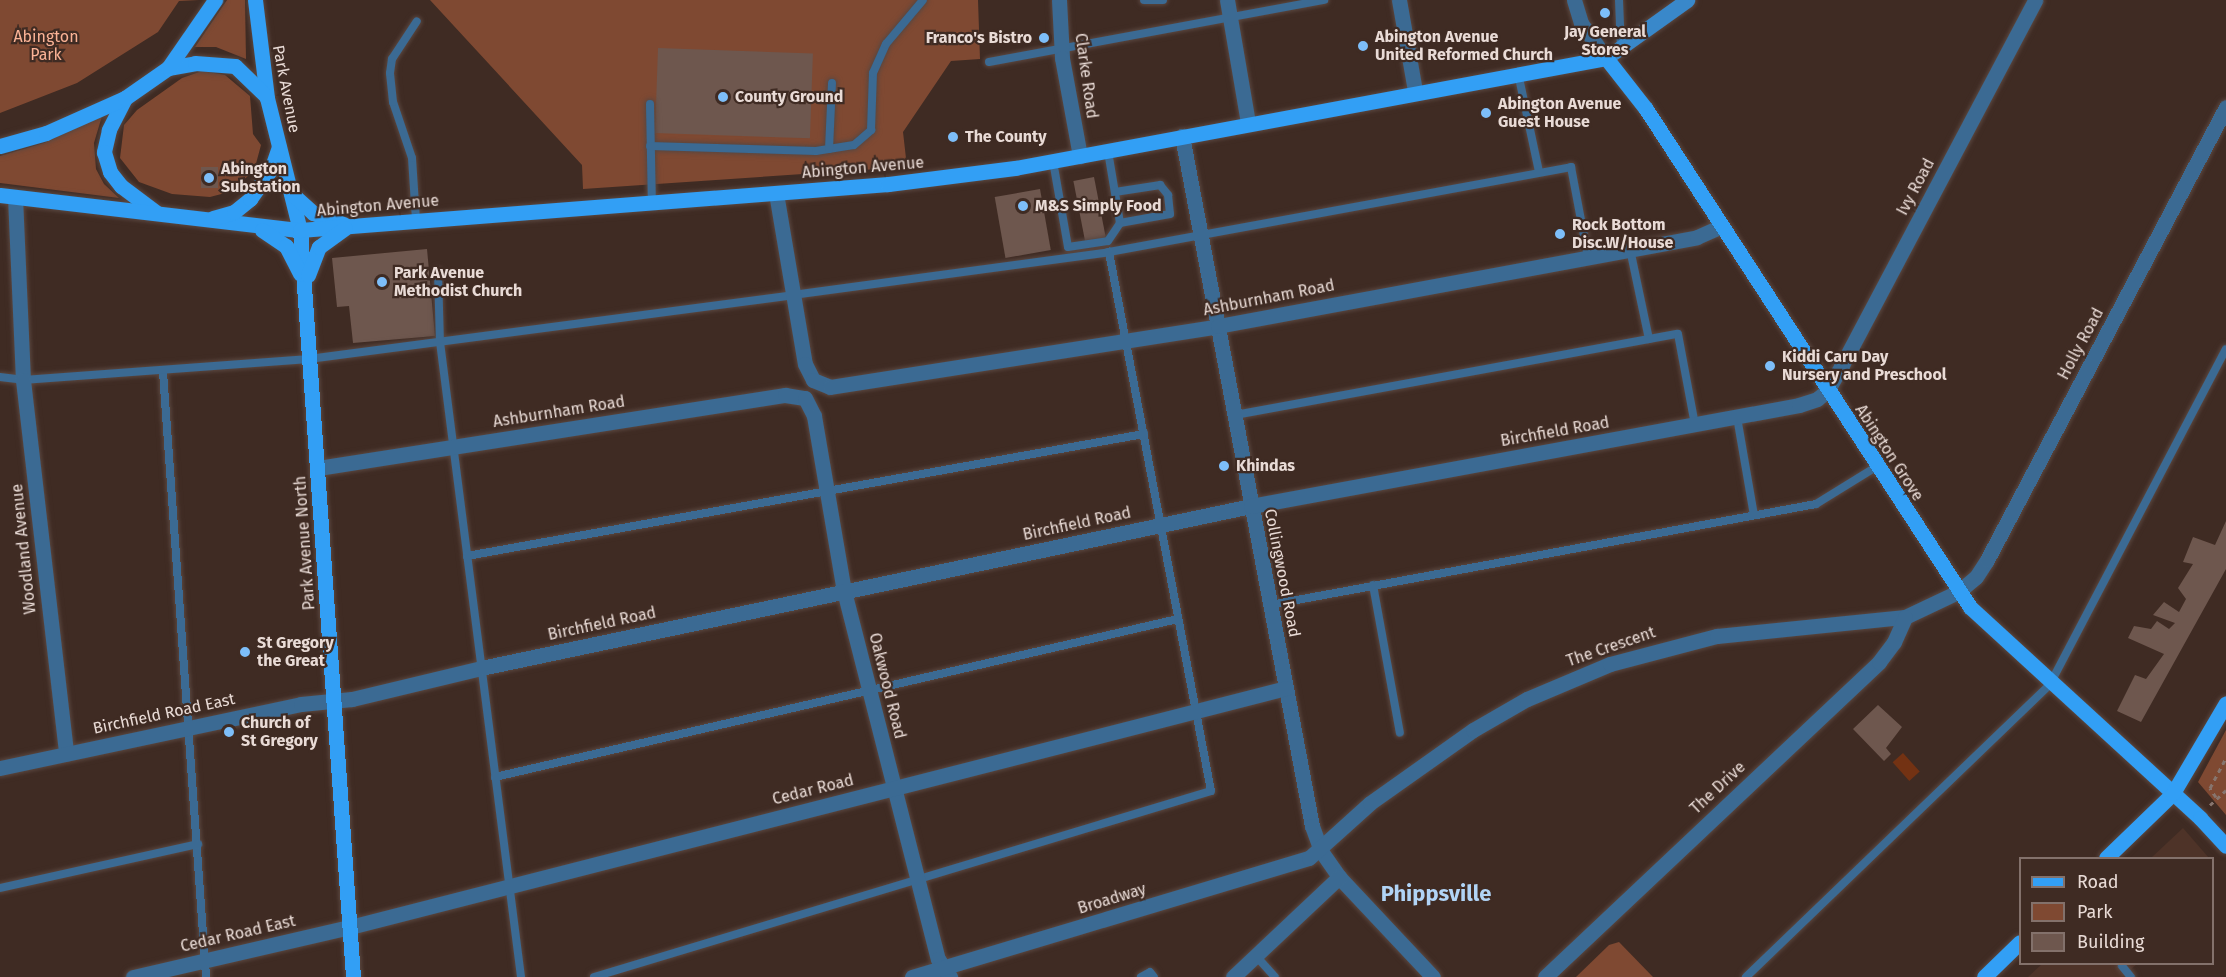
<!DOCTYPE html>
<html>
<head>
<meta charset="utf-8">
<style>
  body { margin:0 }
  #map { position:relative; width:2226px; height:977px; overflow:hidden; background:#3f2b23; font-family:"Fira Sans",sans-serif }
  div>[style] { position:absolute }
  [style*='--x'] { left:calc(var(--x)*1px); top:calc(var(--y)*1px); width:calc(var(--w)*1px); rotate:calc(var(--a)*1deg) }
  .built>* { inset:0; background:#4e3328 }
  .green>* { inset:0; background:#7f4932 }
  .water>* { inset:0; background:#733213; transform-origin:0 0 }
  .building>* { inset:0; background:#6e574e; transform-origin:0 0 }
  .path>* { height:3px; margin-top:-1.5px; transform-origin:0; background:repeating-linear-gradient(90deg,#87756e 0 4.5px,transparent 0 9px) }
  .roads { filter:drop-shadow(0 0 2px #5a4740) drop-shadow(0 0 2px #5a4740) }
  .lane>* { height:8px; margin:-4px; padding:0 4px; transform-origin:4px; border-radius:4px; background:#3b6a93 }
  .street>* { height:15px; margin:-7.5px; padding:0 7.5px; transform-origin:7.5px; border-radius:7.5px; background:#3b6a93 }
  .secondary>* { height:15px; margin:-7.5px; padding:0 7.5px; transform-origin:7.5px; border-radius:7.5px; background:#3988ca }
  .primary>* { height:15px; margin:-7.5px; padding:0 7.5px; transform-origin:7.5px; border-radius:7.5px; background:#329ff5 }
  .dots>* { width:16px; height:16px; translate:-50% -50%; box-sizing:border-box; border:3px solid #3f2b23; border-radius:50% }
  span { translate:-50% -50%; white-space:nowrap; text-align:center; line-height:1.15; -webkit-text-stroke:4.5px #3f2b23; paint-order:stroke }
  .poi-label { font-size:16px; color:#e9dbd6; font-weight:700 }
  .left { translate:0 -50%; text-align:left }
  .right { translate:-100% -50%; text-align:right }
  .park-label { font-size:16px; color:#fbb396 }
  .street-label { font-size:16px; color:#e9dbd6 }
  .district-label { font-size:22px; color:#b1d4f6; font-weight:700 }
  .legend { position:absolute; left:2019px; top:857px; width:195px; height:108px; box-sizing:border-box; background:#3f2b23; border:2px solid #83716b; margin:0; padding:8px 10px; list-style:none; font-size:18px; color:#e9dbd6 }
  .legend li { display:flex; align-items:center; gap:12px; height:30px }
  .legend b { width:30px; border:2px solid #83716b }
</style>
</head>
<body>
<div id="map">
  <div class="built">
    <div style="clip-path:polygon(2183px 828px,2209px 858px,2151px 858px)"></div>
    <div style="clip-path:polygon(2042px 964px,2137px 964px,2122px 977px,2028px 977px)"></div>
  </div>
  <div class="green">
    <div style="clip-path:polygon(0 0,199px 0,179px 1px,158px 32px,77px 83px,0 113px)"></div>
    <div style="clip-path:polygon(227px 0,245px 0,246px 59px,216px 47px,195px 47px)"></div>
    <div style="clip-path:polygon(430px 0,978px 0,980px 59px,951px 61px,903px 132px,907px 167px,583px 189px,582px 165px)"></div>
    <div style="clip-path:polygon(202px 71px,225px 75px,250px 96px,253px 134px,261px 145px,254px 171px,229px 192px,210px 197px,172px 194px,139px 182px,120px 158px,124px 125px,137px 110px,182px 78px)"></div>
    <div style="clip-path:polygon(102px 116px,94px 143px,96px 169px,104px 184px,119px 198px,0 183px,0 156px,44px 143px)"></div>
    <div style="clip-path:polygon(2226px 730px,2226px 815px,2198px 782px)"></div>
    <div style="clip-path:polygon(1619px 942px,1653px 977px,1576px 977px,1609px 945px)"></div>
  </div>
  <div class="water">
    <div style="left:1903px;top:753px;width:25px;height:14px;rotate:48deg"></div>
  </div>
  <div class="building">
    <div style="left:658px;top:48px;width:155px;height:85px;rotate:2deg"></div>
    <div style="left:201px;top:167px;width:17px;height:21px"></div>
    <div style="left:1094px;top:177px;width:63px;height:21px;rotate:79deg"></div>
    <div style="left:1040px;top:189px;width:62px;height:46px;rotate:80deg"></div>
    <div style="clip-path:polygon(427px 249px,435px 336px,353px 343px,349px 306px,337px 307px,332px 258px)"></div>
    <div style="clip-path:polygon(2226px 521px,2226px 569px,2141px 722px,2117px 711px,2135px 675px,2146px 679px,2164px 654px,2128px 638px,2134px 626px,2151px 629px,2157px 621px,2169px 629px,2175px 623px,2153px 615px,2164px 602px,2179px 612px,2186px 599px,2178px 588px,2193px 564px,2183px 562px,2193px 537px,2215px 545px)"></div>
    <div style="clip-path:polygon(1878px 705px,1902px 727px,1886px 748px,1891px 754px,1884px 761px,1853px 729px)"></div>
  </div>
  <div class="path">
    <div style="--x:2216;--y:797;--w:11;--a:-124"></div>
    <div style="--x:2210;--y:788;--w:34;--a:-62"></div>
    <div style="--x:2210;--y:805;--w:22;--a:-43"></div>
  </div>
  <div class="roads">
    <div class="lane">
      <div style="--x:1144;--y:0;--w:19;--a:0"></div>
      <div style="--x:1619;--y:0;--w:50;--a:87.7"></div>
      <div style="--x:989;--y:62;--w:341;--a:-10.5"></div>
      <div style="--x:1518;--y:73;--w:101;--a:78"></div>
      <div style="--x:650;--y:104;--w:100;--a:88.9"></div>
      <div style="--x:650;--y:146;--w:166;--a:1.7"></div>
      <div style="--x:816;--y:151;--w:38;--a:-9"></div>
      <div style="--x:854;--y:145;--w:23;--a:-41"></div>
      <div style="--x:871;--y:130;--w:57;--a:-88"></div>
      <div style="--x:873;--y:73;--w:32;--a:-66"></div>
      <div style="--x:886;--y:44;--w:57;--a:-49.9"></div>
      <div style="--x:829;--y:149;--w:66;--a:-87.4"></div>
      <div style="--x:1053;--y:161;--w:87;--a:80.1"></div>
      <div style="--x:1068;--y:247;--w:40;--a:-8.5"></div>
      <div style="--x:1108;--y:241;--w:22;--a:-56"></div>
      <div style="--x:1120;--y:223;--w:73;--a:-99.5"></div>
      <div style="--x:1115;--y:192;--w:46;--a:-8.8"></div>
      <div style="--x:1160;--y:185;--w:13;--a:51"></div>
      <div style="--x:1168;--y:195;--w:19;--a:84"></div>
      <div style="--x:1170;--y:214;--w:51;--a:169.8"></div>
      <div style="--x:416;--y:220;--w:62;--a:-93.7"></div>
      <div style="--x:412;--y:158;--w:59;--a:-108.7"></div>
      <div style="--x:393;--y:102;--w:29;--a:-96"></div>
      <div style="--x:390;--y:73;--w:14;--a:-82"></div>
      <div style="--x:392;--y:59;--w:45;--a:-56.7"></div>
      <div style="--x:1630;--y:249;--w:92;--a:78.1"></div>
      <div style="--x:438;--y:272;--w:70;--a:88.4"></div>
      <div style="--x:440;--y:342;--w:640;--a:82.73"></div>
      <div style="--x:163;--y:372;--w:607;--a:85.93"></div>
      <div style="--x:0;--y:377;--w:23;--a:7"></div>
      <div style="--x:23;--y:380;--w:287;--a:-4.2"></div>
      <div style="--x:309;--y:359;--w:488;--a:-7.5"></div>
      <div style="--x:793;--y:295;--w:319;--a:-7.7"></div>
      <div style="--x:1109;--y:252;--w:470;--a:-10.4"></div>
      <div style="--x:1571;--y:167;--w:92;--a:79.3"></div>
      <div style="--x:1235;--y:415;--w:450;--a:-10.4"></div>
      <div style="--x:1678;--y:334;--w:93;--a:79.4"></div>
      <div style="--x:1737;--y:417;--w:99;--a:80.2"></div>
      <div style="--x:467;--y:556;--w:688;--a:-10.22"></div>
      <div style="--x:1373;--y:585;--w:150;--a:79.7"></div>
      <div style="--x:1270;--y:605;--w:555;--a:-10.48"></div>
      <div style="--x:1816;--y:504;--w:70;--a:-31.7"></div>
      <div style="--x:495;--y:777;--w:701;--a:-13.03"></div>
      <div style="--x:0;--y:888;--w:203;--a:-12.5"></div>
      <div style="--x:1256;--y:956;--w:28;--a:48"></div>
      <div style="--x:2122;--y:966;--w:14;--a:51"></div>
      <div style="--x:594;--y:977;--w:644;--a:-16.78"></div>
      <div style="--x:1211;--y:791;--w:549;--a:-100.72"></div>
      <div style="--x:1141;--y:977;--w:10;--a:-29"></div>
      <div style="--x:1150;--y:972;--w:6;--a:51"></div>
      <div style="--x:1746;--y:977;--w:422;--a:-43.9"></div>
      <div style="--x:2050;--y:684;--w:378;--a:-62.3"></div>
    </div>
    <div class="street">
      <div style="--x:1059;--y:0;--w:58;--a:87"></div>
      <div style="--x:1062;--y:58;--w:100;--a:79.6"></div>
      <div style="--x:1227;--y:0;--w:125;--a:80.3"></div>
      <div style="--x:1399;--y:0;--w:92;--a:80"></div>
      <div style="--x:1574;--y:0;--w:24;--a:73"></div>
      <div style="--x:1581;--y:23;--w:43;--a:54.5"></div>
      <div style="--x:1182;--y:136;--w:702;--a:79.33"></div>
      <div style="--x:1312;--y:826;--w:27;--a:70"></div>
      <div style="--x:1321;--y:851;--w:32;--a:55"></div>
      <div style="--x:1339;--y:877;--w:137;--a:46.8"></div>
      <div style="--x:776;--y:193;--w:173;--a:80.4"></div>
      <div style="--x:805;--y:364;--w:18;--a:63"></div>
      <div style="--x:813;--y:380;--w:18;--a:22"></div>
      <div style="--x:830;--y:387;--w:393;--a:-8.9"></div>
      <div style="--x:1218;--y:326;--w:487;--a:-10.5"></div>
      <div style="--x:1697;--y:237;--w:27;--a:-24"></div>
      <div style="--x:15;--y:197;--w:183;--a:87.5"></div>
      <div style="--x:23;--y:380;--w:376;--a:83.4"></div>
      <div style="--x:318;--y:468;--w:473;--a:-8.9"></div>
      <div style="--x:785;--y:395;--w:20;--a:9"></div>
      <div style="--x:805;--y:398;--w:20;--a:63"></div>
      <div style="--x:814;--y:416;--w:178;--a:80.3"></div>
      <div style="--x:844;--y:591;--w:380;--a:75.7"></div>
      <div style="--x:938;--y:959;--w:22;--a:56"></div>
      <div style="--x:0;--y:768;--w:308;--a:-12"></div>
      <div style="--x:301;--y:704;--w:51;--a:-5.6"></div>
      <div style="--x:352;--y:699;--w:133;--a:-13.5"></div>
      <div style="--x:481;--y:668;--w:787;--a:-11.88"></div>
      <div style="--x:1251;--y:506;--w:557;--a:-10.44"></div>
      <div style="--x:1799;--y:405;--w:19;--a:-18"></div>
      <div style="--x:1817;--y:399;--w:13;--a:-39"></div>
      <div style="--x:1827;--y:391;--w:30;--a:-60"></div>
      <div style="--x:1842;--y:365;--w:413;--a:-62.1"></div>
      <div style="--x:133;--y:977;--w:223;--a:-13"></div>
      <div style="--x:350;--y:927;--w:966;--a:-14.32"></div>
      <div style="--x:912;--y:977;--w:414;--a:-16.7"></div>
      <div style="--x:1309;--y:858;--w:82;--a:-42"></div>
      <div style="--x:1370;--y:803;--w:126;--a:-35.3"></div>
      <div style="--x:1473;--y:730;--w:62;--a:-29.9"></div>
      <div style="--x:1527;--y:699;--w:90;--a:-22.9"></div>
      <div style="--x:1610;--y:664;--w:111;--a:-14.7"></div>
      <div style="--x:1717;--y:636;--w:189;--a:-5.8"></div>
      <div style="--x:1905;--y:617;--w:59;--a:-25.3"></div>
      <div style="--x:1958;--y:592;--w:23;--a:-40"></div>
      <div style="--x:1976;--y:577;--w:20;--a:-57"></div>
      <div style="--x:1987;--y:560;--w:512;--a:-62.18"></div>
      <div style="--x:1233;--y:977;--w:146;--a:-43.3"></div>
      <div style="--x:1545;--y:977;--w:459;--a:-43.3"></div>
      <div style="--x:1879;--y:662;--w:25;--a:-53"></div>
      <div style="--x:1894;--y:642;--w:27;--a:-66"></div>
    </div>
    <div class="secondary">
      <div style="--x:1606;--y:58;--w:100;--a:-35.6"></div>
    </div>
    <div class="primary">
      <div style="--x:255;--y:0;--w:99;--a:83"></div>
      <div style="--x:267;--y:98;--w:136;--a:76"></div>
      <div style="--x:300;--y:230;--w:749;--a:85.94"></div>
      <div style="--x:168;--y:68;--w:27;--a:-10"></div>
      <div style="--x:195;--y:63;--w:40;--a:4.3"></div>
      <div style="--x:235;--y:66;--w:43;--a:44.1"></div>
      <div style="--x:125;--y:98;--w:36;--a:117"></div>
      <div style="--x:109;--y:130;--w:23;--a:103"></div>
      <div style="--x:104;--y:152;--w:21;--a:73"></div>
      <div style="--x:110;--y:172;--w:18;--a:52"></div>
      <div style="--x:121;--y:186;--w:45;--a:36.9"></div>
      <div style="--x:0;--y:146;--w:48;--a:-15.8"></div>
      <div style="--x:46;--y:133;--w:86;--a:-23.9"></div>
      <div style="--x:125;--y:98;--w:52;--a:-34.9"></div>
      <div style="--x:168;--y:68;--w:83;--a:-55.3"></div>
      <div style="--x:291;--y:193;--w:30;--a:42"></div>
      <div style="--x:313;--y:213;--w:33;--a:20"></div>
      <div style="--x:0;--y:195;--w:302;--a:6.7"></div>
      <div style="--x:300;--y:230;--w:590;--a:-4.47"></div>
      <div style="--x:888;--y:184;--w:128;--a:-7.2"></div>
      <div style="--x:1015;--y:168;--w:601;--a:-10.54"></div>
      <div style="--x:1606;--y:58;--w:65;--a:51.9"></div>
      <div style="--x:1646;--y:109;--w:594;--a:56.95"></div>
      <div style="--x:1970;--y:607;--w:312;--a:42.5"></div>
      <div style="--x:2200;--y:818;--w:38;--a:47"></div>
      <div style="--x:213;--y:218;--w:22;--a:-16"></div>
      <div style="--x:234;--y:212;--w:21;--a:-39"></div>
      <div style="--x:250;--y:199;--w:39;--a:-55"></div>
      <div style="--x:272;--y:167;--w:21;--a:-71"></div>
      <div style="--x:262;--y:230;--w:29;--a:34"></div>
      <div style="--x:286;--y:246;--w:31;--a:63"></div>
      <div style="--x:308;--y:275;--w:30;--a:-69"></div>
      <div style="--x:319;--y:247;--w:32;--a:-36"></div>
      <div style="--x:2106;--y:858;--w:93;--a:-44.1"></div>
      <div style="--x:2173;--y:793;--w:104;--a:-59.5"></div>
      <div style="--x:1984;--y:977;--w:50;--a:-44.2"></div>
    </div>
  </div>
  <div class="dots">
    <div style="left:1605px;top:13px;background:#7dbef9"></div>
    <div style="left:1044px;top:38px;background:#7dbef9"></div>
    <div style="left:1363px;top:46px;background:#7dbef9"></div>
    <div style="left:723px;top:97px;background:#7dbef9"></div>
    <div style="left:1486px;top:113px;background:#7dbef9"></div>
    <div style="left:953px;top:137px;background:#7dbef9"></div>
    <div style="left:209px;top:178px;background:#7dbef9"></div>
    <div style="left:1023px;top:206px;background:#7dbef9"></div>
    <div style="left:1560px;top:234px;background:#7dbef9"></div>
    <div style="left:382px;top:282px;background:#7dbef9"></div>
    <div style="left:1770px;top:366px;background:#7dbef9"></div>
    <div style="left:1224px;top:466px;background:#7dbef9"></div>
    <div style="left:245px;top:652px;background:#7dbef9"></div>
    <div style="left:229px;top:732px;background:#7dbef9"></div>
  </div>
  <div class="poi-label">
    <span style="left:1605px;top:41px">Jay General<br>Stores</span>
    <span class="left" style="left:1375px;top:46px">Abington Avenue<br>United Reformed Church</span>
    <span class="right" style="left:1032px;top:38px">Franco's Bistro</span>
    <span class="left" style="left:735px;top:97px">County Ground</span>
    <span class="left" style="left:1498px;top:113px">Abington Avenue<br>Guest House</span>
    <span class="left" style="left:965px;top:137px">The County</span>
    <span class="left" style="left:221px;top:178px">Abington<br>Substation</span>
    <span class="left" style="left:1035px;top:206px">M&amp;S Simply Food</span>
    <span class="left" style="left:1572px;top:234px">Rock Bottom<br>Disc.W/House</span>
    <span class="left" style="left:394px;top:282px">Park Avenue<br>Methodist Church</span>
    <span class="left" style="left:1782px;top:366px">Kiddi Caru Day<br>Nursery and Preschool</span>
    <span class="left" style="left:1236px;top:466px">Khindas</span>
    <span class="left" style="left:257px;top:652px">St Gregory<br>the Great</span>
    <span class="left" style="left:241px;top:732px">Church of<br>St Gregory</span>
  </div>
  <div class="park-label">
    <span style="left:46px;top:46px">Abington<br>Park</span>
  </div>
  <div class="street-label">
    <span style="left:1086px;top:76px;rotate:82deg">Clarke Road</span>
    <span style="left:286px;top:89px;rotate:79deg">Park Avenue</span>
    <span style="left:863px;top:168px;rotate:-5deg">Abington Avenue</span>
    <span style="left:1916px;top:187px;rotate:-62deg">Ivy Road</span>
    <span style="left:378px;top:206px;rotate:-5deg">Abington Avenue</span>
    <span style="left:1269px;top:298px;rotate:-11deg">Ashburnham Road</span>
    <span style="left:2081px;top:344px;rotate:-62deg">Holly Road</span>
    <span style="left:559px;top:412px;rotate:-9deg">Ashburnham Road</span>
    <span style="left:1555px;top:432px;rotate:-10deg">Birchfield Road</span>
    <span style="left:1889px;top:453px;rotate:57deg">Abington Grove</span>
    <span style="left:1077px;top:524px;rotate:-12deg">Birchfield Road</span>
    <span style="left:305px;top:543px;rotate:-94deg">Park Avenue North</span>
    <span style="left:24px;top:549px;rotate:-96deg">Woodland Avenue</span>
    <span style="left:1282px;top:573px;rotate:79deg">Collingwood Road</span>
    <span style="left:602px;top:624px;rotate:-12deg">Birchfield Road</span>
    <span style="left:1611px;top:647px;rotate:-19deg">The Crescent</span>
    <span style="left:887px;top:686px;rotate:76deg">Oakwood Road</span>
    <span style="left:164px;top:714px;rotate:-12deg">Birchfield Road East</span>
    <span style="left:1718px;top:788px;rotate:-43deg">The Drive</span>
    <span style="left:813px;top:790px;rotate:-14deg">Cedar Road</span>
    <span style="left:1112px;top:899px;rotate:-17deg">Broadway</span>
    <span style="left:238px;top:934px;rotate:-13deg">Cedar Road East</span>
  </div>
  <div class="district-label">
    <span style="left:1436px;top:894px">Phippsville</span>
  </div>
  <ul class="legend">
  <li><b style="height:8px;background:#329ff5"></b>Road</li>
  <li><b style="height:16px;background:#7f4932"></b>Park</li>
  <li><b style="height:16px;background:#6e574e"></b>Building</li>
  </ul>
</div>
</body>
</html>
